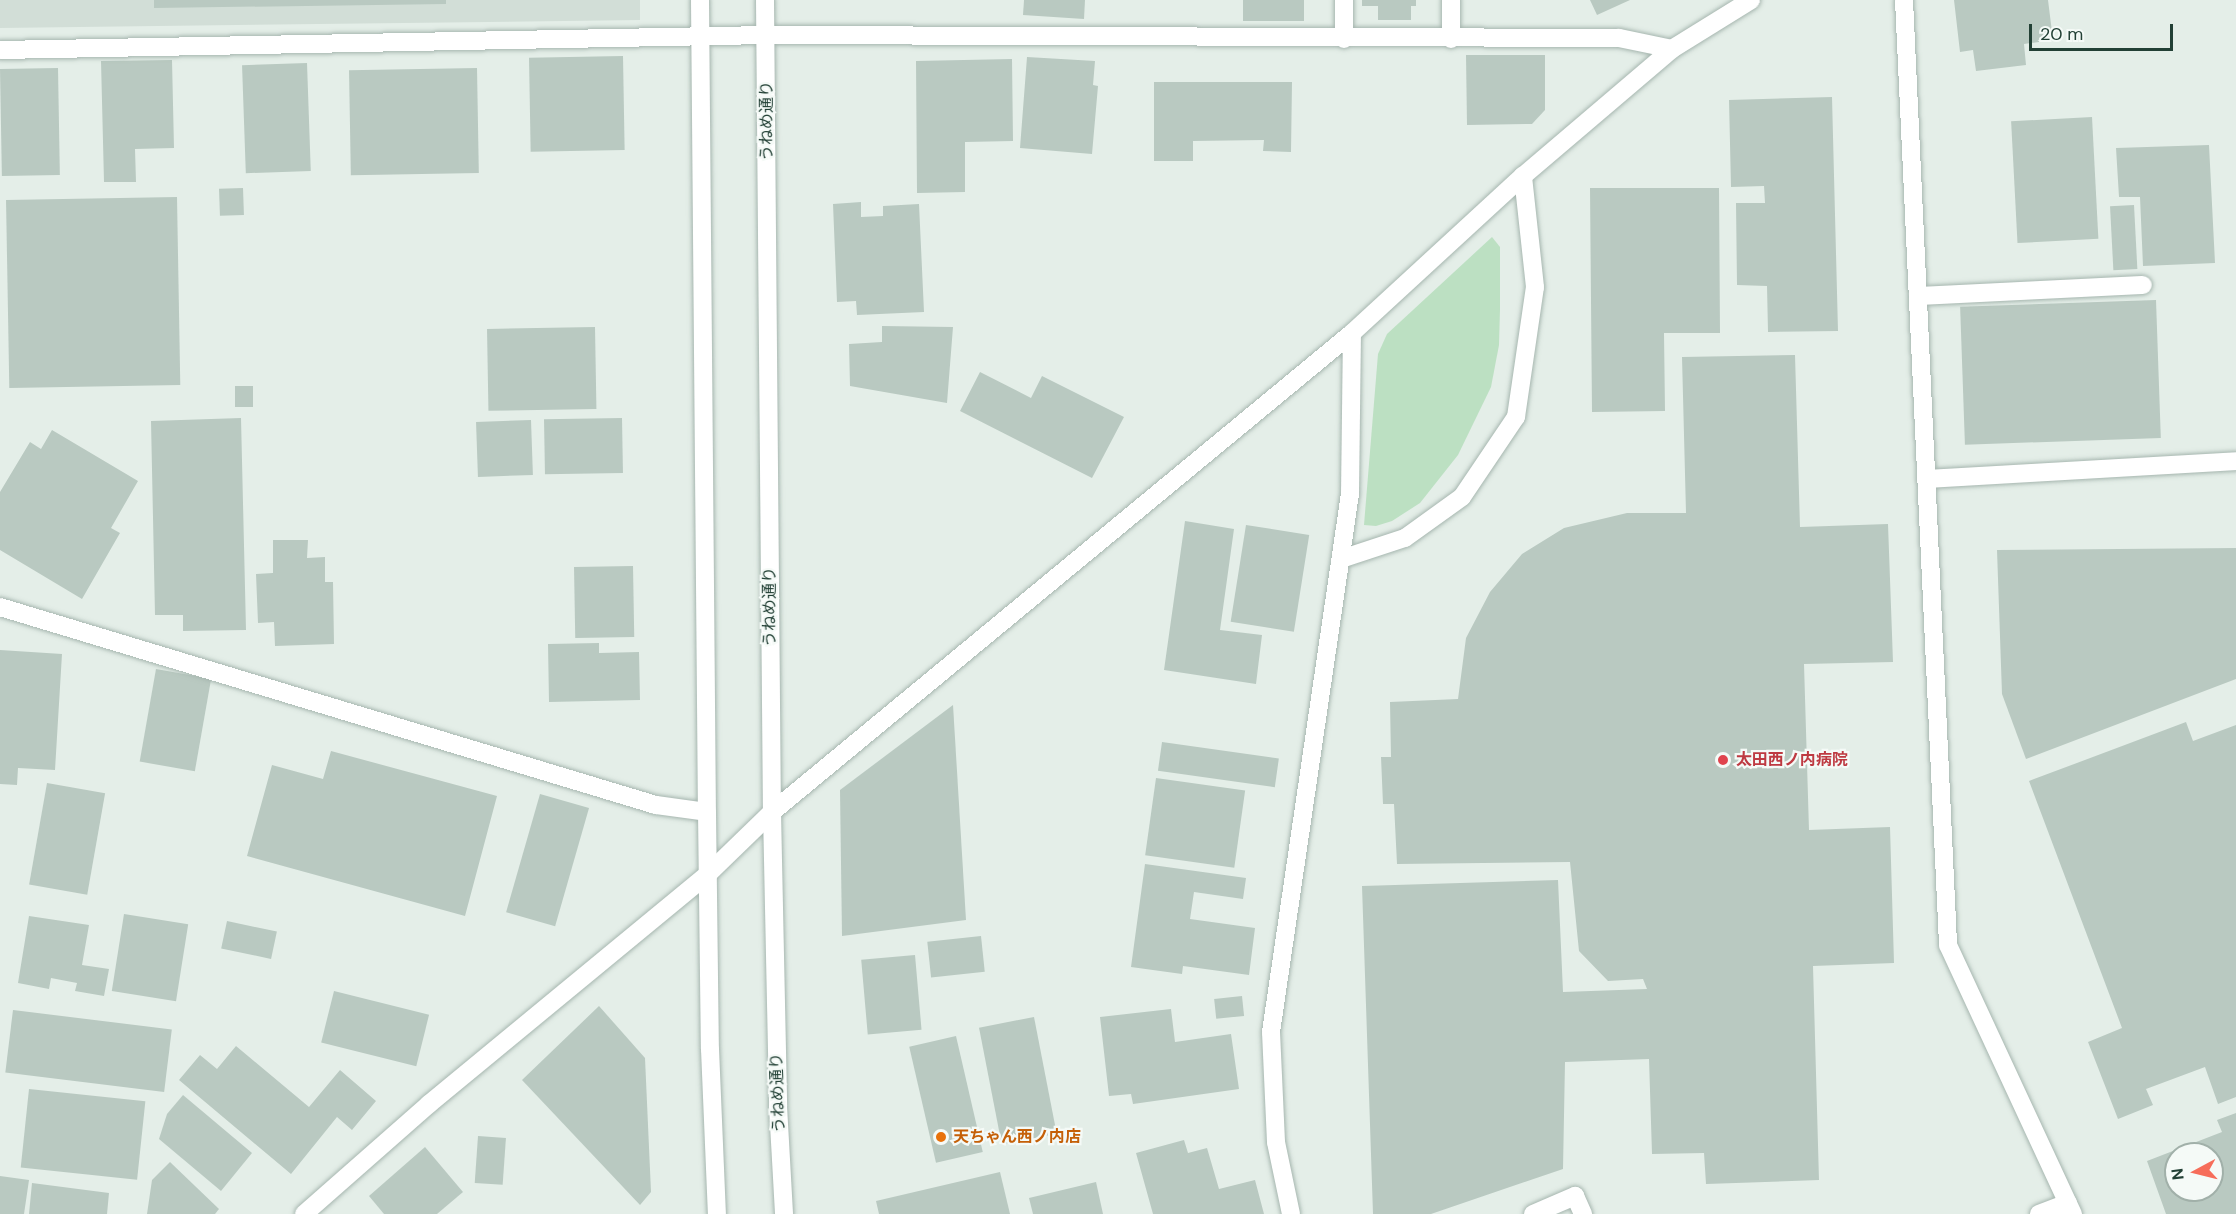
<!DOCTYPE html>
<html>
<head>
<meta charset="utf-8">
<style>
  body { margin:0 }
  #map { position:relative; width:2236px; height:1214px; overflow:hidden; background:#e4eee8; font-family:"DM Sans","Noto Sans JP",sans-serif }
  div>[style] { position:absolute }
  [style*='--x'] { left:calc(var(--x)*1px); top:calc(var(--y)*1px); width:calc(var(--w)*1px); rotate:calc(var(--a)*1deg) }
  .built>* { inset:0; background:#d2ded7 }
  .green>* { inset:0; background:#bce0c2 }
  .building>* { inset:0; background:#b9c9c1; transform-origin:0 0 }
  .roads { filter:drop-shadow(0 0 2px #a6b6af) drop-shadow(0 0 2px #a6b6af) }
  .lane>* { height:18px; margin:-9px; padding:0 9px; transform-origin:9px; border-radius:9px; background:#fff }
  .street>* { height:18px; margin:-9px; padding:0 9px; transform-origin:9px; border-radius:9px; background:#fff }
  .secondary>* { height:18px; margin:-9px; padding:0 9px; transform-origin:9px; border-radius:9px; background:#fff }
  .dots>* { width:16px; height:16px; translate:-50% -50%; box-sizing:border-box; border:3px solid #f5faf7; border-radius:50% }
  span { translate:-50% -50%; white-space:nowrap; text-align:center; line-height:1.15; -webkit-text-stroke:4.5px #f5faf7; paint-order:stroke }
  .street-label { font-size:16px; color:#224035 }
  .health-label { font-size:16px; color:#be3a42; font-weight:700 }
  .left { translate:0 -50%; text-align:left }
  .food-label { font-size:16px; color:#c56008; font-weight:700 }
  .north { position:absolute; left:2164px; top:1142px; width:60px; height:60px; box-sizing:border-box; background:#f5faf7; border:2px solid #a1b0a9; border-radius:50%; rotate:263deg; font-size:16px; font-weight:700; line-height:24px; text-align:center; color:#224035 }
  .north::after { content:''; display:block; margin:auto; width:21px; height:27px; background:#f66d5a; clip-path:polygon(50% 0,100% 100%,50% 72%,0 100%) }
  .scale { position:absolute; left:2029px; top:24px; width:144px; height:27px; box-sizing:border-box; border:3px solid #224035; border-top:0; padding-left:8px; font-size:18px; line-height:21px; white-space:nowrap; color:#224035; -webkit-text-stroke:4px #f5faf7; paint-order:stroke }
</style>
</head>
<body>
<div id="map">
  <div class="built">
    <div style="clip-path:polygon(0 0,640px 0,640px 20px,0 28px)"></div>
  </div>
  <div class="green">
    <div style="clip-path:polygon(1492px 237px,1500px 247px,1500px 309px,1499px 345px,1491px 387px,1458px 455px,1420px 503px,1392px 521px,1376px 526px,1364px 525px,1378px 354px,1387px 334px)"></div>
  </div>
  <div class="building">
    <div style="clip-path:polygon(154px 0,446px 0,446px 4px,154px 8px)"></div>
    <div style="clip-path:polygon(1024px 0,1085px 0,1084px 19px,1023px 15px)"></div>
    <div style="left:1243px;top:0;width:61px;height:21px"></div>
    <div style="clip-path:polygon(1362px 0,1416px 0,1416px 6px,1411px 6px,1411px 20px,1378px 20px,1378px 6px,1362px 6px)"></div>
    <div style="clip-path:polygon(1590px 0,1630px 0,1597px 15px)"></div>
    <div style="clip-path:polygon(1954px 0,2048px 0,2053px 40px,2024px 44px,2026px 65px,1976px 71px,1973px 50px,1960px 52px)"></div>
    <div style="clip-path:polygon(1466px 55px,1545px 55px,1545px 110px,1532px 124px,1467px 125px)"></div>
    <div style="left:623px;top:56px;width:94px;height:94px;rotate:89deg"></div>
    <div style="clip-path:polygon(1027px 57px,1095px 61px,1093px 85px,1098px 86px,1092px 154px,1020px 148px)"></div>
    <div style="clip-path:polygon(1012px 59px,1013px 141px,965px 142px,965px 192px,917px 193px,916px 61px)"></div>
    <div style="clip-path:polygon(172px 60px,174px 148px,135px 149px,136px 182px,104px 182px,101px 61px)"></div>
    <div style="left:307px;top:63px;width:108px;height:65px;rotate:88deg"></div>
    <div style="left:58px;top:68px;width:107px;height:58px;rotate:89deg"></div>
    <div style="left:477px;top:68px;width:105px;height:128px;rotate:89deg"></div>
    <div style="clip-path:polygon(1154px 82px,1292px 82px,1291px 152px,1263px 151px,1264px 140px,1193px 141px,1193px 161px,1154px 161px)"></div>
    <div style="clip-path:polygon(1832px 97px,1838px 331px,1768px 332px,1767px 286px,1737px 285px,1736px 203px,1765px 203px,1764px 186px,1731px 187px,1729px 100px)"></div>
    <div style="left:2092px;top:117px;width:122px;height:81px;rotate:87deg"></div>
    <div style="clip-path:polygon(2209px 145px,2215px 263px,2143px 266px,2140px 197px,2119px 197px,2116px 148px)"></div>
    <div style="left:243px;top:188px;width:27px;height:24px;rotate:88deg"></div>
    <div style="clip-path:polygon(1590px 188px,1719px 188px,1720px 333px,1664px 333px,1665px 411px,1592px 412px)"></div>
    <div style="left:177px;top:197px;width:188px;height:171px;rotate:89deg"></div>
    <div style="clip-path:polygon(861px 202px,861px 217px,883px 216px,883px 206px,919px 204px,924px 312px,857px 315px,856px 301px,837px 302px,833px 204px)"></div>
    <div style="left:2134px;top:205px;width:64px;height:24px;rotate:87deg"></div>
    <div style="left:2156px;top:300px;width:138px;height:196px;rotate:88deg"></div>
    <div style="clip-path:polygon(882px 326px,953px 327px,947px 403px,850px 386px,849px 344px,882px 342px)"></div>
    <div style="left:595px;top:327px;width:82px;height:108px;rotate:89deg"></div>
    <div style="clip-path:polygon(1795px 355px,1800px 527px,1888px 524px,1893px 662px,1804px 664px,1809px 830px,1890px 827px,1894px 963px,1813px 966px,1819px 1180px,1706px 1184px,1704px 1153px,1652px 1154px,1649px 1059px,1565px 1062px,1563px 1169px,1431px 1214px,1373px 1214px,1362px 886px,1558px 880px,1563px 992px,1647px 989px,1643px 979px,1608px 981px,1579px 951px,1570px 862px,1397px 864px,1394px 804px,1383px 804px,1381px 757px,1391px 757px,1390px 702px,1458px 699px,1466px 638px,1490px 592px,1522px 554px,1564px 528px,1627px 513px,1686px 513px,1682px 357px)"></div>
    <div style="clip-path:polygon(980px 372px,1031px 398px,1042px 376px,1124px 417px,1092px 478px,960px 411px)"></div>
    <div style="left:235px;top:386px;width:18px;height:21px"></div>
    <div style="clip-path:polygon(241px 418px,246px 630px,183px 631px,183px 615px,155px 615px,151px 421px)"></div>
    <div style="left:622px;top:418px;width:55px;height:78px;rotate:89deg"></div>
    <div style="left:531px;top:420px;width:55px;height:55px;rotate:88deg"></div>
    <div style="clip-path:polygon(52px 430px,138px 481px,111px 528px,120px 533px,82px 599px,0 550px,0 492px,30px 442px,41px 449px)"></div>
    <div style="clip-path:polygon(1185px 521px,1234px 529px,1220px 630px,1262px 635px,1256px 684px,1164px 670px)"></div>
    <div style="left:1246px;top:525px;width:64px;height:98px;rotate:9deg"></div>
    <div style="clip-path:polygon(273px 540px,308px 540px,307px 558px,325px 557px,325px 582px,333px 582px,334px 644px,275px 646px,274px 622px,258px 623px,256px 574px,273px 573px)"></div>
    <div style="clip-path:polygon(2236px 548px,2236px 679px,2026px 759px,2002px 694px,1997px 550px)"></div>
    <div style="left:633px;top:566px;width:71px;height:59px;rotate:89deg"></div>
    <div style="clip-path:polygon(599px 643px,599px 653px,639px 652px,640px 700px,549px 702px,548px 644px)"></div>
    <div style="clip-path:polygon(0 650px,62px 654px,55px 770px,18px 768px,17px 785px,0 784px)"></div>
    <div style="left:156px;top:669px;width:56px;height:94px;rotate:10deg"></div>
    <div style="clip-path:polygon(953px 705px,966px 920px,842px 936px,840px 790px)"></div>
    <div style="clip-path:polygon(2186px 722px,2193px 741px,2236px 725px,2236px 1097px,2218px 1104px,2205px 1067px,2146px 1089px,2153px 1105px,2118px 1119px,2088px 1042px,2122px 1028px,2029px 781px)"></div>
    <div style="left:1162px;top:742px;width:118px;height:29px;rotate:8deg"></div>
    <div style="clip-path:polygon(331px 751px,497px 796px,465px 916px,247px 856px,272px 765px,323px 779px)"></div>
    <div style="left:1156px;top:778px;width:90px;height:78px;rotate:8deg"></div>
    <div style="left:47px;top:783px;width:59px;height:103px;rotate:10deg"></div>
    <div style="left:540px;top:794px;width:51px;height:123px;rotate:16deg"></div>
    <div style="clip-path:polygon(1145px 864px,1246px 878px,1243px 899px,1194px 892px,1190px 919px,1255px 928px,1249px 975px,1183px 966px,1182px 974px,1131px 967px)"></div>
    <div style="left:124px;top:914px;width:65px;height:78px;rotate:9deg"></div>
    <div style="clip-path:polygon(29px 916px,89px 925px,82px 965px,109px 969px,104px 996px,75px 991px,77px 983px,51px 978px,49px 989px,18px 983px)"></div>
    <div style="left:227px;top:921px;width:51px;height:28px;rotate:12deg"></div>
    <div style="left:981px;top:936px;width:36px;height:54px;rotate:84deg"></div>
    <div style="left:915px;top:955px;width:75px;height:54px;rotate:85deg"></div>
    <div style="left:334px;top:991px;width:98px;height:53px;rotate:14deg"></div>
    <div style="left:1242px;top:996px;width:20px;height:28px;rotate:84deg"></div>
    <div style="clip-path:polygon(599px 1006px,645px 1058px,651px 1192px,640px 1205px,522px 1080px)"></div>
    <div style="clip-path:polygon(1171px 1009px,1175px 1042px,1231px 1034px,1239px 1089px,1133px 1104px,1131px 1094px,1109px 1096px,1100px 1017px)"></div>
    <div style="left:13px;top:1010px;width:160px;height:63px;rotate:7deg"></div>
    <div style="left:1034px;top:1017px;width:119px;height:56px;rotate:79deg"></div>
    <div style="left:956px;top:1036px;width:119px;height:48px;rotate:77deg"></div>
    <div style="clip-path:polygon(236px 1046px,309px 1107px,340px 1070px,376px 1101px,352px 1130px,337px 1117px,291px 1174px,179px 1080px,200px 1055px,217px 1069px)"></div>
    <div style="left:29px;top:1089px;width:117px;height:79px;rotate:6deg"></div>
    <div style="clip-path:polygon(183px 1095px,252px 1153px,221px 1191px,159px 1139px,167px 1114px)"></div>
    <div style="clip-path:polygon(evenodd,2236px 1113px,2236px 1214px,2166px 1214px,2147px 1161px,2222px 1132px,2217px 1120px,2236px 1113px,2176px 1154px,2212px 1154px,2212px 1190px,2176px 1190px,2176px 1154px)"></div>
    <div style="left:478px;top:1136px;width:28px;height:47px;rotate:4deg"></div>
    <div style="clip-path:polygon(1184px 1140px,1188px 1153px,1207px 1148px,1219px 1189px,1255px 1180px,1264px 1214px,1153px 1214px,1136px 1153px)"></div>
    <div style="clip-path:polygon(425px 1147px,463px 1192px,437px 1214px,384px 1214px,369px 1196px)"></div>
    <div style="clip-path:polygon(170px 1162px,219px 1209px,215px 1214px,147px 1214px,152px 1180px)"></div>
    <div style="clip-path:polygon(1000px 1172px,1010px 1214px,879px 1214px,876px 1201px)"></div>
    <div style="clip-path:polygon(0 1176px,29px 1180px,24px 1214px,0 1214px)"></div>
    <div style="clip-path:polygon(1096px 1182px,1103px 1214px,1033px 1214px,1029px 1198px)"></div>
    <div style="clip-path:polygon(32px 1183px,109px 1193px,107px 1214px,29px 1214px)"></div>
  </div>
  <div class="roads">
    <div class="lane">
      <div style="--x:1341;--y:559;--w:67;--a:-18.2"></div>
      <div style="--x:1405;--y:538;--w:70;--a:-35.7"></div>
      <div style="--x:1462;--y:497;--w:97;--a:-56"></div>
      <div style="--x:1516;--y:417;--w:131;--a:-81.7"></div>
      <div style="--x:1535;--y:287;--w:112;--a:-96.2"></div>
    </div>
    <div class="street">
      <div style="--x:1344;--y:0;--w:39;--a:90"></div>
      <div style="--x:1904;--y:0;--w:946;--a:87.33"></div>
      <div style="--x:1948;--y:945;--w:297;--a:65.1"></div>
      <div style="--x:1451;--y:39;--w:39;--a:-90"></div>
      <div style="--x:0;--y:50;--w:766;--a:-1.12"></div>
      <div style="--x:766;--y:35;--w:853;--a:0.2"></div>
      <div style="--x:1619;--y:38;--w:54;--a:11.7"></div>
      <div style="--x:1918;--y:296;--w:225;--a:-2.8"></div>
      <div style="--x:1927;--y:479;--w:310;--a:-3.3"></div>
      <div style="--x:0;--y:607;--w:685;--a:16.8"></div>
      <div style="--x:656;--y:805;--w:51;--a:7.8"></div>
      <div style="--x:1291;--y:1214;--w:74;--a:-101.8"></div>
      <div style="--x:1276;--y:1142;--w:110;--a:-92.6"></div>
      <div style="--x:1271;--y:1032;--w:544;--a:-81.65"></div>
      <div style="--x:1350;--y:494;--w:161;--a:-89.3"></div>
      <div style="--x:1533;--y:1214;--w:46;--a:-23.2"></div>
      <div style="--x:1575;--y:1196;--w:20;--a:66"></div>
      <div style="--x:2039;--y:1214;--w:31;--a:-21"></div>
    </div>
    <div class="secondary">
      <div style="--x:700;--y:0;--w:812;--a:89.51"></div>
      <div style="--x:707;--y:812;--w:237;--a:89.3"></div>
      <div style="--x:710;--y:1049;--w:165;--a:87.6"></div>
      <div style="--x:765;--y:0;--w:812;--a:89.51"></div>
      <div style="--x:772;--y:812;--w:294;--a:88.8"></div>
      <div style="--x:778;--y:1106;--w:108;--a:86.8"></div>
      <div style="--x:304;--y:1214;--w:167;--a:-41.3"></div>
      <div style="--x:429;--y:1104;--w:362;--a:-39.5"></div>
      <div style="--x:708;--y:874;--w:89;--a:-44.1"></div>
      <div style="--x:772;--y:812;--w:752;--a:-39.55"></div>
      <div style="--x:1352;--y:333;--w:232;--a:-42.6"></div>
      <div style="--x:1523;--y:176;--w:196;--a:-40.4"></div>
      <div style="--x:1672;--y:49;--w:93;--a:-31.8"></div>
    </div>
  </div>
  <div class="dots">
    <div style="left:1723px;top:760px;background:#e0444e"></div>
    <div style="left:941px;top:1137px;background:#e8710a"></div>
  </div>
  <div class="street-label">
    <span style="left:767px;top:121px;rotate:-90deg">うねめ通り</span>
    <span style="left:770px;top:607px;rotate:-90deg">うねめ通り</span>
    <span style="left:778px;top:1093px;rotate:-92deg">うねめ通り</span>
  </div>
  <div class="health-label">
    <span class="left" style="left:1736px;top:760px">太田西ノ内病院</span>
  </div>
  <div class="food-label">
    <span class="left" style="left:953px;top:1137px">天ちゃん西ノ内店</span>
  </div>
  <div class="north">N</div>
  <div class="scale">20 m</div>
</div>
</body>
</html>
